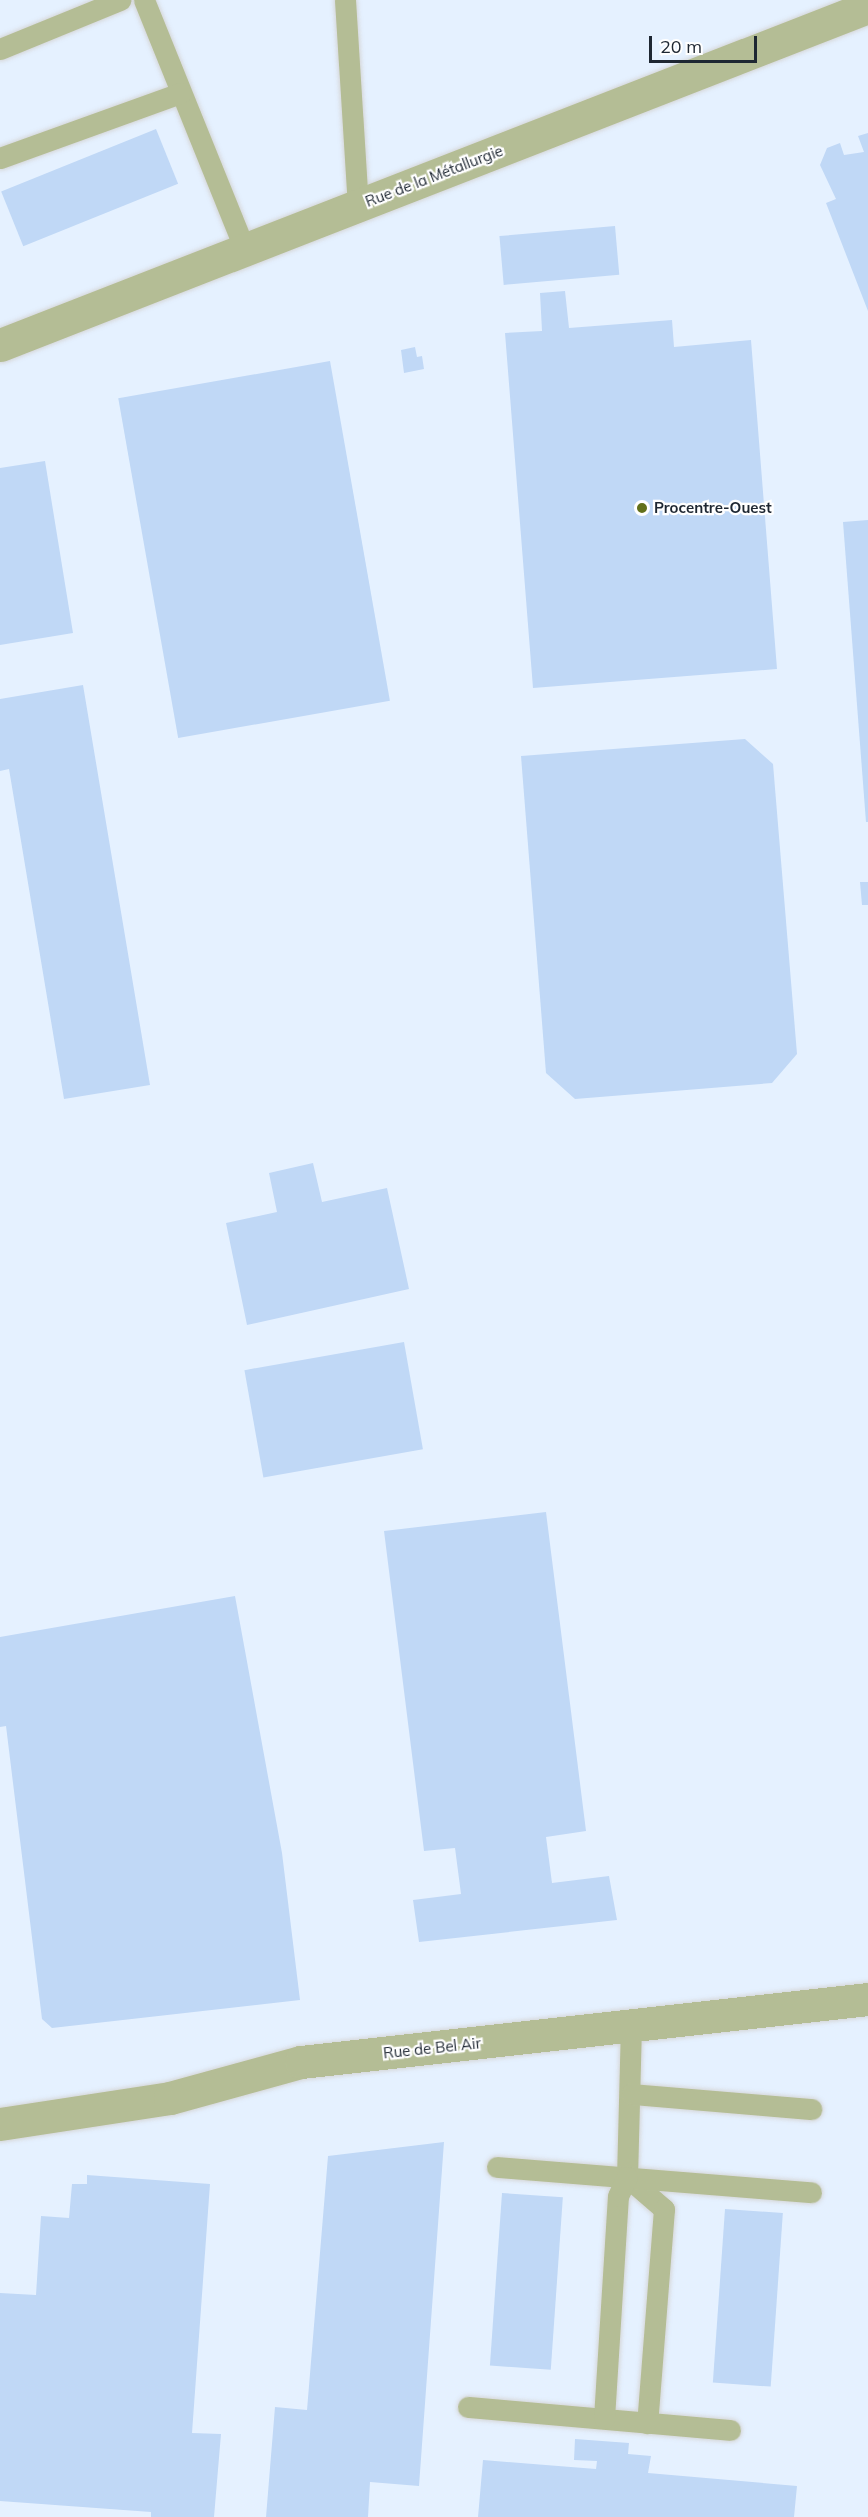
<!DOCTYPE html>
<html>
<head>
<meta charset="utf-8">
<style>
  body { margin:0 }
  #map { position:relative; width:868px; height:2517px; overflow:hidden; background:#f9f9f9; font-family:Mulish,sans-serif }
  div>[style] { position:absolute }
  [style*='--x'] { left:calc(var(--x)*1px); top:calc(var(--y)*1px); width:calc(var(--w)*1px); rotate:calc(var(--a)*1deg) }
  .built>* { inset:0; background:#e5f1ff; transform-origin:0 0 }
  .building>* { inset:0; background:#c0d8f6; transform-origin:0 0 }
  .roads { filter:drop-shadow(0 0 2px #d6d7d9) drop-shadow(0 0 2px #d6d7d9) }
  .lane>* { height:21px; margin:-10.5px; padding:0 10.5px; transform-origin:10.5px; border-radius:10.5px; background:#b4bd95 }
  .street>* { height:33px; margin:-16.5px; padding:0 16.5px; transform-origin:16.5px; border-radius:16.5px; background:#b4bd95 }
  .dots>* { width:16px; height:16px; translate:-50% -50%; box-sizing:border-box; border:3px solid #fff; border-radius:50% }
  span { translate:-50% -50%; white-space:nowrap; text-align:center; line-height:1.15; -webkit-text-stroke:4.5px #fff; paint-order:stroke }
  .street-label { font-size:15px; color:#1e2732 }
  .poi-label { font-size:15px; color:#1e2732; font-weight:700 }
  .left { translate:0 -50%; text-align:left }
  .scale { position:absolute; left:649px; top:36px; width:108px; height:27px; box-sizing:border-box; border:3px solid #1e2732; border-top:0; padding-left:8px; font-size:18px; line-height:21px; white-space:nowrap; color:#1e2732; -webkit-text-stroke:4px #fff; paint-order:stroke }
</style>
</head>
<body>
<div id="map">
  <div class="built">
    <div style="left:0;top:0;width:868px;height:2517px"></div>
  </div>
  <div class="building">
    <div style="left:156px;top:129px;width:59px;height:167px;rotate:68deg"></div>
    <div style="clip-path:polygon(868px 133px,868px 311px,826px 203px,836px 199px,820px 165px,827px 148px,840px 143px,844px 155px,864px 152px,858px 136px)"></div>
    <div style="left:615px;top:226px;width:49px;height:116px;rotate:85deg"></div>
    <div style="clip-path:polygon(565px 291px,569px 328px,672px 320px,674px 347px,751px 340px,777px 669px,533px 688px,505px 333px,542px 331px,540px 293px)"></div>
    <div style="clip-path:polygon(415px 347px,417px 357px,422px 356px,424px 369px,404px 373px,401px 350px)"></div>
    <div style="left:330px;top:361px;width:345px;height:215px;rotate:80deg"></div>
    <div style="clip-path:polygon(45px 461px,73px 633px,0 645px,0 468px)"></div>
    <div style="clip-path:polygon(868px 520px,868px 822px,866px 822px,843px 522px)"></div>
    <div style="clip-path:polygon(83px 685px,150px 1085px,64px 1099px,9px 769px,0 771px,0 699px)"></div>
    <div style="clip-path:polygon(745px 739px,773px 764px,797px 1054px,772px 1083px,575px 1099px,546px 1073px,521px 756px)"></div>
    <div style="clip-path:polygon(860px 882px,868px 882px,868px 905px,862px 905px)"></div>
    <div style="clip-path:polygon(313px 1163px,322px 1202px,387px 1188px,409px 1289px,247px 1325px,226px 1223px,277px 1212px,269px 1173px)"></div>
    <div style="left:404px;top:1342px;width:109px;height:162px;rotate:80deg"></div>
    <div style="clip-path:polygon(546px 1512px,586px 1831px,546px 1837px,552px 1883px,609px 1876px,617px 1920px,419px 1942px,413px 1900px,461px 1894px,455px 1848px,424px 1851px,384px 1531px)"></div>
    <div style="clip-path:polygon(235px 1596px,282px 1853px,300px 2000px,52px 2028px,42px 2019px,6px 1726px,0 1727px,0 1637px)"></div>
    <div style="clip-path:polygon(444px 2142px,419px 2486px,370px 2482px,368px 2517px,266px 2517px,275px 2407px,307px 2410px,328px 2156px)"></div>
    <div style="clip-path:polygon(87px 2175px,210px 2184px,192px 2433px,221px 2434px,214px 2517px,151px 2517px,151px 2512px,0 2501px,0 2293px,36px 2295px,41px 2216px,69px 2218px,72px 2184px,87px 2184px)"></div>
    <div style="left:502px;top:2193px;width:61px;height:173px;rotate:4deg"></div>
    <div style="left:725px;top:2209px;width:58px;height:174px;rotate:4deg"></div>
    <div style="clip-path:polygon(575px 2439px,629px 2443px,628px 2454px,651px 2456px,648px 2473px,797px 2486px,794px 2517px,478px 2517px,483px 2460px,596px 2469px,597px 2461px,574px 2460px)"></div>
  </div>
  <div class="roads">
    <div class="lane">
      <div style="--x:144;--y:0;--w:270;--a:68"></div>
      <div style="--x:345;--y:0;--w:206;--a:86.4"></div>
      <div style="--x:0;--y:49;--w:130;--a:-22.2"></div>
      <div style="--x:0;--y:158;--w:192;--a:-19.8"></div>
      <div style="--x:631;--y:2025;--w:152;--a:91.5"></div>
      <div style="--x:627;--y:2177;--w:49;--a:40.9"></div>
      <div style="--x:664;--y:2209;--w:215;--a:94.5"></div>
      <div style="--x:632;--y:2094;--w:180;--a:4.8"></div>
      <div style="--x:497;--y:2167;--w:315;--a:4.6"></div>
      <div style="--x:468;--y:2407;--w:263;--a:5"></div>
      <div style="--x:604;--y:2418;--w:222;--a:-86.4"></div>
      <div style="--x:618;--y:2196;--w:21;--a:-65"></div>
    </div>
    <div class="street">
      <div style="--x:0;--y:345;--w:931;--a:-21.28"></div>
      <div style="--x:0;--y:2124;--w:172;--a:-8.7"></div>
      <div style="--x:170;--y:2098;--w:136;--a:-15.4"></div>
      <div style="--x:301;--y:2062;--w:570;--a:-6.34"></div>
    </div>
  </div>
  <div class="dots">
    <div style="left:642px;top:508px;background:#62701b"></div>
  </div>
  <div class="street-label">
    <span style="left:434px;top:176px;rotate:-21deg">Rue de la Métallurgie</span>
    <span style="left:432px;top:2048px;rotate:-6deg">Rue de Bel Air</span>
  </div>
  <div class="poi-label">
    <span class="left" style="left:654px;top:508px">Procentre-Ouest</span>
  </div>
  <div class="scale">20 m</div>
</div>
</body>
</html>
